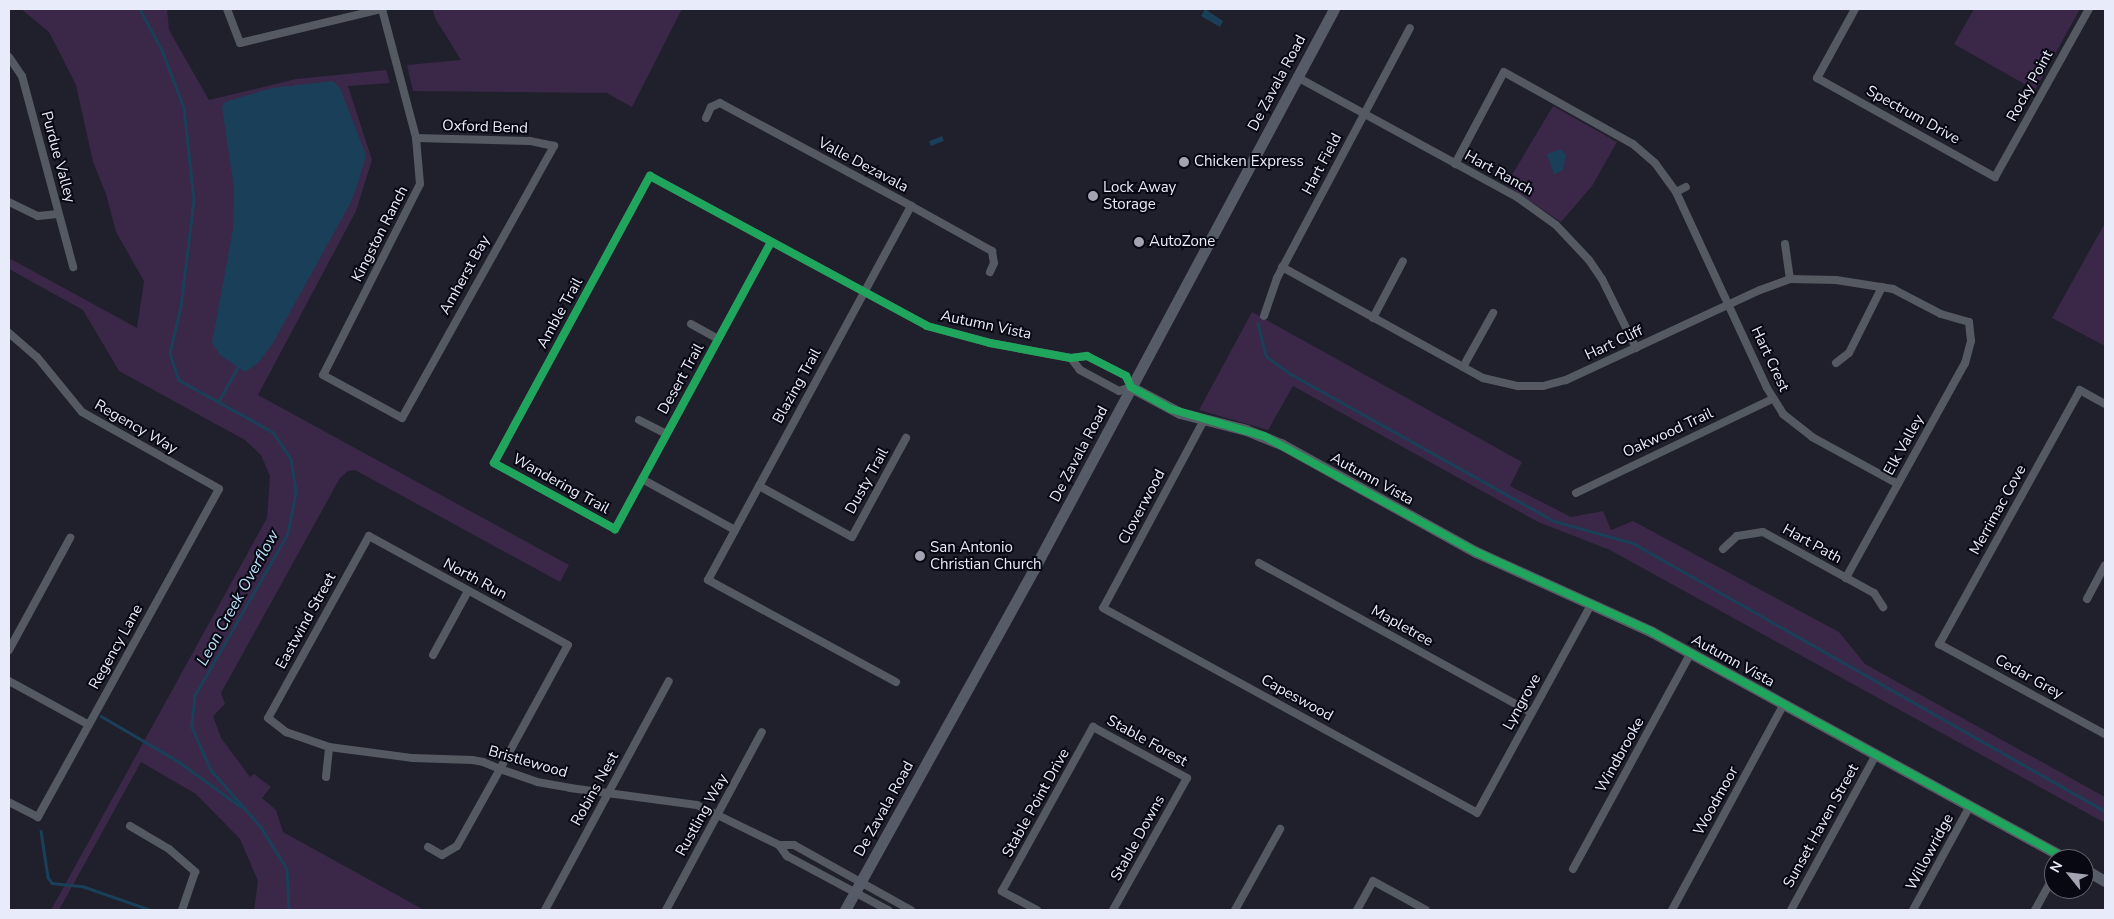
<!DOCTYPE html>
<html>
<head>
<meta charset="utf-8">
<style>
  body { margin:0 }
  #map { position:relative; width:2114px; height:919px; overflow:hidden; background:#1f202b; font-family:"Nunito Sans",sans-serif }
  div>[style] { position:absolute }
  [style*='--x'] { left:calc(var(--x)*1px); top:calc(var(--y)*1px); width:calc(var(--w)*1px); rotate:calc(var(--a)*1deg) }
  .green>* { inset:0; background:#3b2747 }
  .water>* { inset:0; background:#194058; transform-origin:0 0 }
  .stream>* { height:2.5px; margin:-1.25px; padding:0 1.25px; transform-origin:1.25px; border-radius:1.25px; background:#194058 }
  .street>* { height:8px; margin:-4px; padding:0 4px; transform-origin:4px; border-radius:4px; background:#545962 }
  .secondary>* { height:11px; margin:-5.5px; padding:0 5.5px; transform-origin:5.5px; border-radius:5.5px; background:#565c67 }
  .cycleway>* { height:8px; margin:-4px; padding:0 4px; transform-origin:4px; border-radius:4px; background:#20a55d }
  .dots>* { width:14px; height:14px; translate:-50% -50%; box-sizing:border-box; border:2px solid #070811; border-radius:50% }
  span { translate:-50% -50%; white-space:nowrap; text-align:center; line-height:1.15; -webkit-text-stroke:4px #070811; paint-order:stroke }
  .street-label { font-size:15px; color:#e8ebfa }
  .poi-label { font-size:15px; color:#e8ebfa }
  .left { translate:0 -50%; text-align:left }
  .water-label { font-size:16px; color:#bae1fb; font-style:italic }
  .frame { position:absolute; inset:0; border:10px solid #e8ebfa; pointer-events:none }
  .north { position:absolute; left:2044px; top:849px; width:50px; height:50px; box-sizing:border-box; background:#070811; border:1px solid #61636e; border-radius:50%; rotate:299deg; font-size:14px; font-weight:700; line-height:20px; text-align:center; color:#e8ebfa }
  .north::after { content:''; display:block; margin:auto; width:18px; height:22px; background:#a2a4b2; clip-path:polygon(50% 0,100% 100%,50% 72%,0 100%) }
</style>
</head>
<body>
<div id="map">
  <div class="green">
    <div style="clip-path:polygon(21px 9px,167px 9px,169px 30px,209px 100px,296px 79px,386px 70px,390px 83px,348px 86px,372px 160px,356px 211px,258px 395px,569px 565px,560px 582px,355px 470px,348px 471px,340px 478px,221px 693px,225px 704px,213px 716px,221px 738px,250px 777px,254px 774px,271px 787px,262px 798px,276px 810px,283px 832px,424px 910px,254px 910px,258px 881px,240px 839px,196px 794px,141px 762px,59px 910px,51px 910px,267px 518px,270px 476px,261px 455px,245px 440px,119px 371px,83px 310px,9px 269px,9px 258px,137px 328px,144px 281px,116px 232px,106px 194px,93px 162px,76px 85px,49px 32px)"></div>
    <div style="clip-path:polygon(433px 9px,682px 9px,632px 107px,607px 93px,413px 91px,407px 65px,461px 60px,435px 18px)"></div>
    <div style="clip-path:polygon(1974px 9px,2080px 9px,2035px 90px,1954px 44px)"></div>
    <div style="clip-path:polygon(1553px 106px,1617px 142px,1592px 186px,1561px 222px,1506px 185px)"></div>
    <div style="clip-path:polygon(2105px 223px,2105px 346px,2052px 318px)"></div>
    <div style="clip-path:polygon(1252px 312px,1522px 462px,1510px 486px,1571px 517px,1603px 511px,1611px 530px,1633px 521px,1839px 632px,1865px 664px,2105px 797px,2105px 823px,1610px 550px,1538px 522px,1293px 386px,1268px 430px,1199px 410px)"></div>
  </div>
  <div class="water">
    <div style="clip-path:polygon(1205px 9px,1223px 21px,1220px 27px,1201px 16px)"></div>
    <div style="clip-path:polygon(333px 81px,340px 88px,366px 155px,358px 183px,351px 202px,273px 343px,258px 363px,245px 372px,220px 355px,212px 343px,233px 229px,234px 189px,222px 107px,225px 102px,272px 88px)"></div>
    <div style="left:942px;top:136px;width:5px;height:14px;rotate:68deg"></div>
    <div style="clip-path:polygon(1561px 149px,1566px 155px,1563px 170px,1554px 175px,1547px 154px)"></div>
  </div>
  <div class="stream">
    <div style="--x:140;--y:9;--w:47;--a:61.8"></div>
    <div style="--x:162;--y:50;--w:62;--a:69.2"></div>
    <div style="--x:184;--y:108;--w:93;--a:83.8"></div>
    <div style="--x:194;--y:200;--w:108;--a:96.9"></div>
    <div style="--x:181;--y:307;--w:47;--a:103.4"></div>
    <div style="--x:170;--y:353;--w:28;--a:72"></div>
    <div style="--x:179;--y:380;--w:107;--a:29"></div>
    <div style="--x:273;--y:432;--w:32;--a:56"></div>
    <div style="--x:291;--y:459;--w:33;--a:81"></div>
    <div style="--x:296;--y:492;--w:43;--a:100.8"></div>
    <div style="--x:288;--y:534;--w:187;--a:119.9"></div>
    <div style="--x:195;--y:696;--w:31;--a:96"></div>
    <div style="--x:192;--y:727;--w:47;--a:66.2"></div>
    <div style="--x:211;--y:770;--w:76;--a:48.7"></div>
    <div style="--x:261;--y:827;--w:49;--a:58.2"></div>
    <div style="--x:287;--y:869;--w:41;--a:87.2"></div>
    <div style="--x:1258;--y:323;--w:34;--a:76"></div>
    <div style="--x:1266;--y:356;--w:31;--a:36"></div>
    <div style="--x:1291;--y:374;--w:301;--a:29.2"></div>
    <div style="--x:1554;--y:521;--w:82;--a:15.6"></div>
    <div style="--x:1633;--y:543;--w:543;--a:29.59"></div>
    <div style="--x:218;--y:402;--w:43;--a:-60.4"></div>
    <div style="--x:101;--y:716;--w:89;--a:30.3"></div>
    <div style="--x:178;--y:761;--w:77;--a:36"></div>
    <div style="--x:41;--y:831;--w:47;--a:81.3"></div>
    <div style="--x:48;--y:877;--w:7;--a:56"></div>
    <div style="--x:52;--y:883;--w:30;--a:6"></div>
    <div style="--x:82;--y:886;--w:73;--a:19.2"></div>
  </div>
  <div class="street">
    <div style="--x:227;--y:9;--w:36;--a:69"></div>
    <div style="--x:240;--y:43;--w:146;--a:-13.5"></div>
    <div style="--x:382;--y:9;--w:133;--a:75.2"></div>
    <div style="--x:416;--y:138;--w:46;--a:85"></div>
    <div style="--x:420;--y:184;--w:214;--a:116.9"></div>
    <div style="--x:323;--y:375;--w:90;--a:28.6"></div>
    <div style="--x:402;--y:418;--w:312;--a:-60.8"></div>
    <div style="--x:554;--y:146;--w:25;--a:-168"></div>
    <div style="--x:530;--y:141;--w:114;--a:-178.5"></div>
    <div style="--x:1855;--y:9;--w:79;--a:118.8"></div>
    <div style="--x:1817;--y:78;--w:204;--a:29.1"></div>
    <div style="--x:1995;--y:177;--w:193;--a:-60.8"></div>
    <div style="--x:9;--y:57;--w:23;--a:56"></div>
    <div style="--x:22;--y:76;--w:198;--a:75"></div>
    <div style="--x:1297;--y:77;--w:251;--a:28.6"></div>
    <div style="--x:1517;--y:197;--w:48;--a:35.7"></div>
    <div style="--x:1556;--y:225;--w:48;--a:46.7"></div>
    <div style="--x:1589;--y:260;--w:23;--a:56"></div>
    <div style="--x:1602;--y:279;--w:77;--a:63.8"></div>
    <div style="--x:706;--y:118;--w:12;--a:-66"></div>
    <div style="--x:711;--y:107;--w:10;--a:-24"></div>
    <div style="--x:720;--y:103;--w:217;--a:28.3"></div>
    <div style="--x:911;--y:206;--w:93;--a:29.1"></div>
    <div style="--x:992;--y:251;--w:12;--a:81"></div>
    <div style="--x:994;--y:263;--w:10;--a:114"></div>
    <div style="--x:1455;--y:164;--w:104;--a:-62"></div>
    <div style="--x:1504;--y:72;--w:148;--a:29.2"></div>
    <div style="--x:1633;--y:144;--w:29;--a:41"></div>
    <div style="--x:1655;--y:163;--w:36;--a:54"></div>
    <div style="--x:1676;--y:192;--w:216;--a:65.1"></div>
    <div style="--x:1767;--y:388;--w:31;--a:58"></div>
    <div style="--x:1783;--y:414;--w:37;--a:38"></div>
    <div style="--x:1812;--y:437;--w:98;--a:28.7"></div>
    <div style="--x:1676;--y:192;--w:11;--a:-27"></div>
    <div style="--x:9;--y:202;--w:32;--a:26"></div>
    <div style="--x:38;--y:216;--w:20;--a:-6"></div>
    <div style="--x:771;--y:242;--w:327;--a:118.5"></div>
    <div style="--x:615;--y:529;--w:138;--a:-151.4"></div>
    <div style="--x:494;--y:463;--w:327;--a:-61.5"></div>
    <div style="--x:650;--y:176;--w:315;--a:28.4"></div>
    <div style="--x:927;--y:326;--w:65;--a:15.1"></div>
    <div style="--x:990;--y:343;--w:82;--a:10.5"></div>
    <div style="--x:1071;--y:358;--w:16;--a:-7"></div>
    <div style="--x:1087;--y:356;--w:44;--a:27.1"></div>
    <div style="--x:1126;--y:376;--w:12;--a:66"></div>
    <div style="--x:1131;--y:387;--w:13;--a:162"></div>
    <div style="--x:1119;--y:391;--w:44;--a:-151.7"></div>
    <div style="--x:1080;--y:370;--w:15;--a:-127"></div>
    <div style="--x:1785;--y:244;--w:35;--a:82"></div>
    <div style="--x:1282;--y:267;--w:230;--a:28.9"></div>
    <div style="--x:1483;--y:378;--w:36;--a:13"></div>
    <div style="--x:1518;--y:386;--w:25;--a:0"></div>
    <div style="--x:1543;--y:386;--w:24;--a:-15"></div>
    <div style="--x:1566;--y:380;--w:214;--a:-24.9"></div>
    <div style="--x:1760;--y:290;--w:32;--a:-20"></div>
    <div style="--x:1790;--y:279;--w:46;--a:1.2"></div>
    <div style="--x:1836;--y:280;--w:58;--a:9"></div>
    <div style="--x:1893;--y:289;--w:54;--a:27.5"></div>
    <div style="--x:1941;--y:314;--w:29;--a:16"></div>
    <div style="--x:1969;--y:322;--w:19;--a:84"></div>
    <div style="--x:1971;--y:341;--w:23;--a:105"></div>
    <div style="--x:1965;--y:363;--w:246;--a:119"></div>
    <div style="--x:1264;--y:316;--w:40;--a:-71.1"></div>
    <div style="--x:1277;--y:278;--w:283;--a:-62"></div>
    <div style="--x:1373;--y:318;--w:64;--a:-62.2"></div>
    <div style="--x:691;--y:324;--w:31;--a:29"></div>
    <div style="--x:9;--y:333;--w:37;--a:41"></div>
    <div style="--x:37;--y:357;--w:71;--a:50.7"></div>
    <div style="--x:82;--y:412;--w:157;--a:29.3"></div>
    <div style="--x:219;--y:489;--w:375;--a:118.9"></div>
    <div style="--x:38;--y:817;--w:33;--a:-153"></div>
    <div style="--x:1836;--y:363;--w:16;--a:-38"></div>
    <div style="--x:1849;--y:353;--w:74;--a:-63.4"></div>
    <div style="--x:1463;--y:367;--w:62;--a:-60.9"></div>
    <div style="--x:2105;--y:404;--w:29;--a:-151"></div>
    <div style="--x:2080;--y:390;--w:291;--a:119"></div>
    <div style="--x:1939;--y:644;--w:189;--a:28.5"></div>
    <div style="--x:639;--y:420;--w:30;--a:27"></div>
    <div style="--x:1204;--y:420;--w:213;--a:118.2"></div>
    <div style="--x:1103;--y:608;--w:426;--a:28.7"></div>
    <div style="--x:1477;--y:813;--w:237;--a:-61.3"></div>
    <div style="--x:642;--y:479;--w:106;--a:28.7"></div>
    <div style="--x:759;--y:486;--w:106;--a:28.7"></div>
    <div style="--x:852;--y:537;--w:113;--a:-61.4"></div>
    <div style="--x:1576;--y:493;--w:217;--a:-25.6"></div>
    <div style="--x:1723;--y:549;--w:19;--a:-43"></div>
    <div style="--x:1737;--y:536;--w:26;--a:-9"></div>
    <div style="--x:1763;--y:532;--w:127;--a:28.8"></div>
    <div style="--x:1874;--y:593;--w:17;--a:57"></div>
    <div style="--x:1259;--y:563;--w:311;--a:28.8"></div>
    <div style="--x:2087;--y:599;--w:38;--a:-62"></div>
    <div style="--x:9;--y:650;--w:128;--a:-61.4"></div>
    <div style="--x:433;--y:655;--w:73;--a:-61.3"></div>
    <div style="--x:9;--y:681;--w:91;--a:28.8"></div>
    <div style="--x:896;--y:682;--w:214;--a:-151.5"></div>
    <div style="--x:708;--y:580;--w:426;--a:-61.5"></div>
    <div style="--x:326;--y:777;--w:30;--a:-84"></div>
    <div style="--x:130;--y:826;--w:45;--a:30.5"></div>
    <div style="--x:169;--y:849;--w:35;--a:41"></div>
    <div style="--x:195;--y:872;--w:40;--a:108.9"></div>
    <div style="--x:779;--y:845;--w:14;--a:54"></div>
    <div style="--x:787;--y:856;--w:115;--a:28.1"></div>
    <div style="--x:428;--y:847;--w:16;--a:30"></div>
    <div style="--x:442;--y:855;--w:17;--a:-31"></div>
    <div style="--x:457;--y:846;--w:88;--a:-60.8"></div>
    <div style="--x:500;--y:769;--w:141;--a:-61.3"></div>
    <div style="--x:568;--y:645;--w:227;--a:-151.3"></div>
    <div style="--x:369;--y:536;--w:208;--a:119"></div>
    <div style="--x:268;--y:718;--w:23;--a:38"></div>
    <div style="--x:286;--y:732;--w:46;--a:19.2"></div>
    <div style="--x:329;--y:747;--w:85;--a:7.5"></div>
    <div style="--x:413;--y:758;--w:59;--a:1.9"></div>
    <div style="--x:472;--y:760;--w:11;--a:10"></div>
    <div style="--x:483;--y:762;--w:18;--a:22"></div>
    <div style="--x:500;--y:769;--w:39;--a:19"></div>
    <div style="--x:537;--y:782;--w:34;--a:10"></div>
    <div style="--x:570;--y:788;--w:128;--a:7.6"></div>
    <div style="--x:697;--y:805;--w:91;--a:26"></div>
    <div style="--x:779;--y:845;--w:15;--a:0"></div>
    <div style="--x:794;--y:845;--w:134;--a:29.1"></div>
    <div style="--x:1573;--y:869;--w:246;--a:-61.4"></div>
    <div style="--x:545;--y:910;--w:260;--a:-61.6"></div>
    <div style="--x:666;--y:910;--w:202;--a:-61.7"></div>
    <div style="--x:1037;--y:910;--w:40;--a:-152"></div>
    <div style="--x:1002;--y:891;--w:188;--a:-61"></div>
    <div style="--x:1093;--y:727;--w:107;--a:28.5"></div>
    <div style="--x:1187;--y:778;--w:151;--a:119.3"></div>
    <div style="--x:1235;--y:910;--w:93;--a:-60.9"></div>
    <div style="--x:1357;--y:910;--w:33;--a:-61"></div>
    <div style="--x:1373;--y:881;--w:60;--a:28.7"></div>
    <div style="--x:1672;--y:910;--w:234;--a:-61.5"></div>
    <div style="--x:1791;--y:910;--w:177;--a:-61.3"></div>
    <div style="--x:1913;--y:910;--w:119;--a:-61.3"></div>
    <div style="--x:2035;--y:910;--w:39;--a:-61"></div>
  </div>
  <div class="secondary">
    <div style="--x:1131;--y:387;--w:55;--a:28"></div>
    <div style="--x:1180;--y:413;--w:68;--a:14.4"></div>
    <div style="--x:1246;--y:430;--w:38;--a:22"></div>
    <div style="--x:1281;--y:444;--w:223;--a:29"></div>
    <div style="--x:1476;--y:552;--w:193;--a:24.4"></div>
    <div style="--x:1652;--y:632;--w:472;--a:28.7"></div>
    <div style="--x:2084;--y:869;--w:24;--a:30"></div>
    <div style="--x:845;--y:910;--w:390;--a:-61"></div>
    <div style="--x:1034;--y:569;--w:635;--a:-61.82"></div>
  </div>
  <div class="cycleway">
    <div style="--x:771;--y:242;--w:327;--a:118.5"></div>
    <div style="--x:615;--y:529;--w:138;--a:-151.4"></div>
    <div style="--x:494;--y:463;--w:327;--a:-61.5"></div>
    <div style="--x:650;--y:176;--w:315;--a:28.4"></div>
    <div style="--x:927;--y:326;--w:65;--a:15.1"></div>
    <div style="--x:990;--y:343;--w:82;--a:10.5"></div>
    <div style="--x:1071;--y:358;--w:16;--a:-7"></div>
    <div style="--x:1087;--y:356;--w:44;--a:27.1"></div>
    <div style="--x:1126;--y:376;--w:12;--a:66"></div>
    <div style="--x:1131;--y:387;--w:46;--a:28.8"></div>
    <div style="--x:1171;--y:409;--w:97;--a:16.2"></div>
    <div style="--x:1264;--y:436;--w:242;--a:28.7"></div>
    <div style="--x:1476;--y:552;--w:193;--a:24.4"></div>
    <div style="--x:1652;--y:632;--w:472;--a:28.7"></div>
  </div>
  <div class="dots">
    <div style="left:1184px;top:162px;background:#a2a4b2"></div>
    <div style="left:1093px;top:196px;background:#a2a4b2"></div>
    <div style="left:1139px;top:242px;background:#a2a4b2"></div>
    <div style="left:920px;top:556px;background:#a2a4b2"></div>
  </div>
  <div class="street-label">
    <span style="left:1277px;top:83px;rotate:-62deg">De Zavala Road</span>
    <span style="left:2030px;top:86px;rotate:-61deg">Rocky Point</span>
    <span style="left:1913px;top:115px;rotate:29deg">Spectrum Drive</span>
    <span style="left:485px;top:127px;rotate:2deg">Oxford Bend</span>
    <span style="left:58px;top:157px;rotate:75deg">Purdue Valley</span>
    <span style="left:1322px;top:164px;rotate:-62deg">Hart Field</span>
    <span style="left:863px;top:165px;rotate:28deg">Valle Dezavala</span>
    <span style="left:1499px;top:173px;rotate:29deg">Hart Ranch</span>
    <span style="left:380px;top:234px;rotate:-63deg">Kingston Ranch</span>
    <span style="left:465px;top:275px;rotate:-61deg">Amherst Bay</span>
    <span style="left:560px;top:313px;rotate:-61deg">Amble Trail</span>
    <span style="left:986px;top:325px;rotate:12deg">Autumn Vista</span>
    <span style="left:1614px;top:343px;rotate:-25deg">Hart Cliff</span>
    <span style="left:1770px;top:359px;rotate:65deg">Hart Crest</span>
    <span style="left:681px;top:379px;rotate:-61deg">Desert Trail</span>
    <span style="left:797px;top:386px;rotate:-61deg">Blazing Trail</span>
    <span style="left:136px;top:427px;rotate:30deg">Regency Way</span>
    <span style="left:1668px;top:433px;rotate:-25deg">Oakwood Trail</span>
    <span style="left:1904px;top:445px;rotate:-61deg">Elk Valley</span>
    <span style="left:1079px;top:454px;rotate:-62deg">De Zavala Road</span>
    <span style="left:1372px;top:479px;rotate:29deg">Autumn Vista</span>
    <span style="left:867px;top:481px;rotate:-61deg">Dusty Trail</span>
    <span style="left:561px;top:484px;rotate:29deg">Wandering Trail</span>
    <span style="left:1142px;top:507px;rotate:-62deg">Cloverwood</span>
    <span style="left:1998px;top:510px;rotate:-61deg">Merrimac Cove</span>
    <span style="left:1812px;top:544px;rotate:29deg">Hart Path</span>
    <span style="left:475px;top:579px;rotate:28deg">North Run</span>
    <span style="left:306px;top:621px;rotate:-61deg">Eastwind Street</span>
    <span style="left:1402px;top:626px;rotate:29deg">Mapletree</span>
    <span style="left:116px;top:647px;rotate:-61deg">Regency Lane</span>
    <span style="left:1733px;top:661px;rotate:29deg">Autumn Vista</span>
    <span style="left:2029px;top:677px;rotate:29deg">Cedar Grey</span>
    <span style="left:1297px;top:698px;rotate:29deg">Capeswood</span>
    <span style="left:1522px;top:702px;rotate:-61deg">Lyngrove</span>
    <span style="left:1147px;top:741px;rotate:29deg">Stable Forest</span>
    <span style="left:1620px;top:755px;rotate:-61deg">Windbrooke</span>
    <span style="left:528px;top:762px;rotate:16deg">Bristlewood</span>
    <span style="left:595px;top:789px;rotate:-61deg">Robins Nest</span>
    <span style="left:1716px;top:801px;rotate:-61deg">Woodmoor</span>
    <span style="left:1036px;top:803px;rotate:-61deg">Stable Point Drive</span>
    <span style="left:884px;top:809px;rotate:-61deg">De Zavala Road</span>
    <span style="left:702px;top:815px;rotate:-61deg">Rustling Way</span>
    <span style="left:1821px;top:826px;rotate:-61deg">Sunset Haven Street</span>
    <span style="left:1138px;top:838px;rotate:-61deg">Stable Downs</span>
    <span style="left:1930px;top:852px;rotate:-62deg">Willowridge</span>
  </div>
  <div class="poi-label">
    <span class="left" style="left:1194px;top:162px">Chicken Express</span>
    <span class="left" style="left:1103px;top:196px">Lock Away<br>Storage</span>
    <span class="left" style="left:1149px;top:242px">AutoZone</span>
    <span class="left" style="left:930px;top:556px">San Antonio<br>Christian Church</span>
  </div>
  <div class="water-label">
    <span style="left:238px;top:598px;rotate:-61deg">Leon Creek Overflow</span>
  </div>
  <div class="frame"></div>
  <div class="north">N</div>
</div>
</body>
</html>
